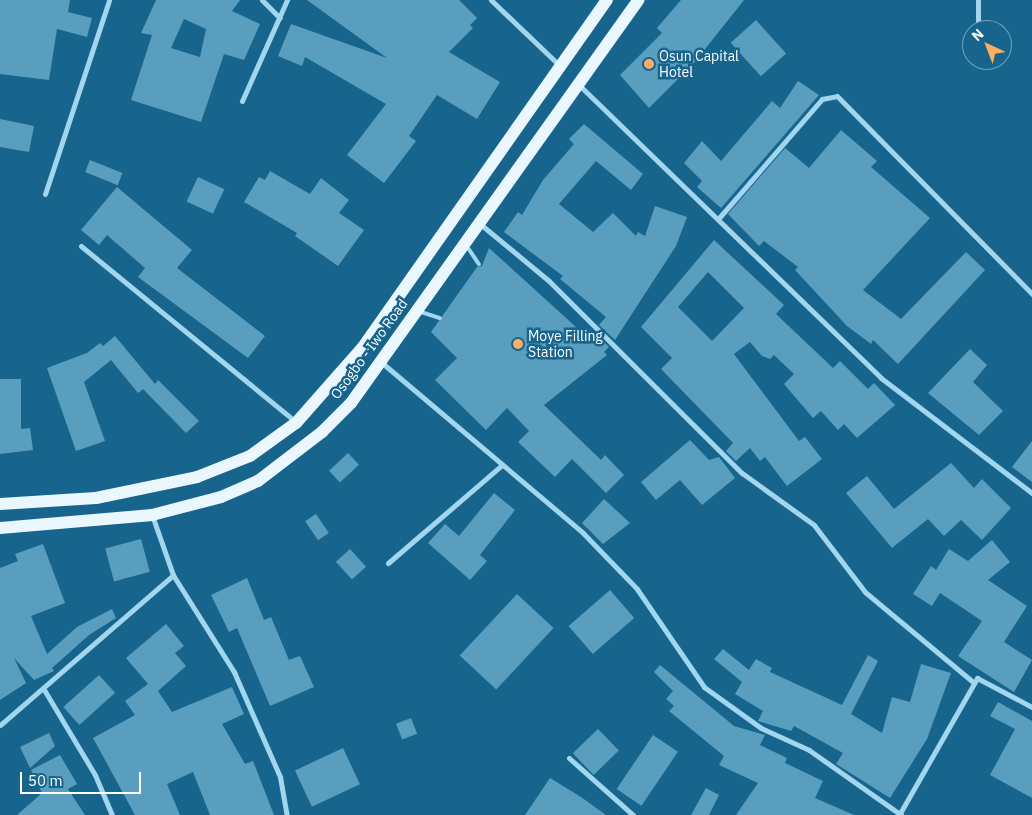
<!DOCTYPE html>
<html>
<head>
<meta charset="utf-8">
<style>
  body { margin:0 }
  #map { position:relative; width:1032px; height:815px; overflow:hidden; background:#17658d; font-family:"IBM Plex Sans",sans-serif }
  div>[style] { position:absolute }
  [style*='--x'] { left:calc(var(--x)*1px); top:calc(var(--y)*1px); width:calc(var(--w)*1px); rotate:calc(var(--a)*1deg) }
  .building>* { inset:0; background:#599ebf; transform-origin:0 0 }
  .service>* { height:4px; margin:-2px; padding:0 2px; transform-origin:2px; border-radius:2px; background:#a2d6ef }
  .minor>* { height:5px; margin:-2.5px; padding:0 2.5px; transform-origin:2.5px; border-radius:2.5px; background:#a2d6ef }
  .primary>* { height:12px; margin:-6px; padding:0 6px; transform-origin:6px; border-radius:6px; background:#eaf7ff }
  .dots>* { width:14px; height:14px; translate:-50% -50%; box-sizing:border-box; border:2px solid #17658d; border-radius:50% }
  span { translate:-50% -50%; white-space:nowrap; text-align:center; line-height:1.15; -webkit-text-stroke:5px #17658d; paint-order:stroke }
  .poi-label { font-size:14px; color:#fff }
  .left { translate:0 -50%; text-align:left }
  .street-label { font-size:14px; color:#fff }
  .north { position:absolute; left:962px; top:20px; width:50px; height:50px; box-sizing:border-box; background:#17658d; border:1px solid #74a3bb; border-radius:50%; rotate:317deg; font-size:14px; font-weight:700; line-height:20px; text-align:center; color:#fff }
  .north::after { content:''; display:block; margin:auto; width:18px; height:22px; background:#ffad60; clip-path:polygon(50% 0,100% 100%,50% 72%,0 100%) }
  .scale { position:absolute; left:20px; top:772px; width:121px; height:22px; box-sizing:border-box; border:2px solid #fff; border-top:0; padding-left:6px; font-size:15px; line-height:18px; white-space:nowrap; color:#fff; -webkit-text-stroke:4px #17658d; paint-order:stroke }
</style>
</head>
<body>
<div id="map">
  <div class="building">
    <div style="clip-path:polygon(0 0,70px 0,68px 12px,92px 18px,87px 37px,57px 29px,49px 80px,0 74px)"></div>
    <div style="clip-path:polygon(evenodd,156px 0,240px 0,232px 11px,260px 24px,244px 60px,224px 54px,201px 122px,131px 100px,152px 35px,141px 33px,156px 0,184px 19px,206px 29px,200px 57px,171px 48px,184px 19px)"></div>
    <div style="clip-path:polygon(307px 0,459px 0,477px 18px,470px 25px,473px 28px,449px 52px,500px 82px,477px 119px,437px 95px,409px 136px,416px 141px,384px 183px,347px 155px,386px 104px,305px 57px,302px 66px,278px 56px,291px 24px,387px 58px)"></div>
    <div style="clip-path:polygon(681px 0,744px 0,694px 63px,649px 108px,620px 75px,662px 33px,657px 28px)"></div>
    <div style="left:756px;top:20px;width:45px;height:34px;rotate:48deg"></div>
    <div style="clip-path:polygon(798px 81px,819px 95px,721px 208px,697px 187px,702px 181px,684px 163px,702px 141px,721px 161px,772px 101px,780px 108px)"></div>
    <div style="clip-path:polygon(0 119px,34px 126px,29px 152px,0 147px)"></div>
    <div style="clip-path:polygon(584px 124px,643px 174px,631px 190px,596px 161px,559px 204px,593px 232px,613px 213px,636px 236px,638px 232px,645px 236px,655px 206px,687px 217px,676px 246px,615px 340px,599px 325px,606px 317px,560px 279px,563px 276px,504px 232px,518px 212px,522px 215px,543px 180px,574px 144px,569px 139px)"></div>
    <div style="clip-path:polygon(841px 130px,877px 161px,871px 167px,930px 218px,863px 290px,901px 319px,966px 252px,985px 270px,898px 364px,873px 340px,871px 344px,847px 326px,795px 270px,798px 267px,764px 241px,759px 246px,728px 214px,785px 148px,809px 168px)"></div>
    <div style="left:90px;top:160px;width:35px;height:13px;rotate:22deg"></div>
    <div style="clip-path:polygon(270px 171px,310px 194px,321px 178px,349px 200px,339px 213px,364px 230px,338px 266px,295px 236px,297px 233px,244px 202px,259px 177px,265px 180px)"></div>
    <div style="left:198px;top:177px;width:29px;height:27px;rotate:25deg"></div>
    <div style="clip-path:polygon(117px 187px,192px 250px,177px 268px,265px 336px,248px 358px,138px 277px,145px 268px,107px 235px,99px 245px,81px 230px)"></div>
    <div style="clip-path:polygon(evenodd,714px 240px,784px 305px,776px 314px,833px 368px,840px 361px,868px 389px,874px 383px,895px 405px,857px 438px,844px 424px,838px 430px,821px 411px,813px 418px,784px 384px,794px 374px,774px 355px,770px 359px,762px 356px,750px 342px,734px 354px,799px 441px,805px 437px,822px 459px,787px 486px,765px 457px,760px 461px,750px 448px,736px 461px,726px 451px,733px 443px,661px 369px,672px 358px,641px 327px,714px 240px,708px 272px,744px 308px,712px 341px,678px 307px,708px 272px)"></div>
    <div style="clip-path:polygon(489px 248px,587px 337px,593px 331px,609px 347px,604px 352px,607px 355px,544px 405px,601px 460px,605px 455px,624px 475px,606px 493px,572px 459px,555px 477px,518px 442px,529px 431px,507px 408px,486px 430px,435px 380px,457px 358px,431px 332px,477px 267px,482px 266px)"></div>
    <div style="clip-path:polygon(115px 336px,155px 384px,158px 380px,199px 421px,186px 433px,143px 389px,138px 393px,111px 360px,84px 382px,105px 441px,76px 451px,47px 368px,87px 353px,100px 343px,103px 346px)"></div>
    <div style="clip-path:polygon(970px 349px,987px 365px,973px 382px,1003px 411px,979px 435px,928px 393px)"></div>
    <div style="clip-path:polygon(0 379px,21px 379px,21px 429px,30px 428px,33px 450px,0 454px)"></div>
    <div style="clip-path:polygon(690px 440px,709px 460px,719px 457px,735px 478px,702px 505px,680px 480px,656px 500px,641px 482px)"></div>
    <div style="clip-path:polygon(1032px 441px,1032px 482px,1012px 467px)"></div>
    <div style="left:348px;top:453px;width:16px;height:26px;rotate:47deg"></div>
    <div style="clip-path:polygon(951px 463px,974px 488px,982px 479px,1011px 508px,982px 540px,961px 520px,944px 536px,928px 519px,892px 548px,846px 493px,867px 476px,894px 509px)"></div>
    <div style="clip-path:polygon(494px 493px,515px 510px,480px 555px,487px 561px,470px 580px,428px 543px,445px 524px,459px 536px)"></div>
    <div style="clip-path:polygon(604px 499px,630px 523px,603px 544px,582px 523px)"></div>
    <div style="left:316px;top:514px;width:23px;height:13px;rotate:56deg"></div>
    <div style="left:141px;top:539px;width:34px;height:37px;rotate:75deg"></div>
    <div style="clip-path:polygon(992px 540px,1010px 562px,988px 580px,1027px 606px,1004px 642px,1032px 660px,1014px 692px,958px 656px,982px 621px,940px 593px,932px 606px,913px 594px,931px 566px,936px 570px,949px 549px,968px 561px)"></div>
    <div style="clip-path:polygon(43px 544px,65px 603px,31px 616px,47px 654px,77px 627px,112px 609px,116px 618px,89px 635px,52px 668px,54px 671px,34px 680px,14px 658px,26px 683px,0 700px,0 568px,18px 561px,15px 554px)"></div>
    <div style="left:350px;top:549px;width:24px;height:19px;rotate:48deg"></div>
    <div style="clip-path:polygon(247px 578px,264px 620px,271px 617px,289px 660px,300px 656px,314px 687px,270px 706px,237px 628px,229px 632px,211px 595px)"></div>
    <div style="left:610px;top:590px;width:37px;height:55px;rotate:49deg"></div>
    <div style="left:517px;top:594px;width:50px;height:84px;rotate:43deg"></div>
    <div style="clip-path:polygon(166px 624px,184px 646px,175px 653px,186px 666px,158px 691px,172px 712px,232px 687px,244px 714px,222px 724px,245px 764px,253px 761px,274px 815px,210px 815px,193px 772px,167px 784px,180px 815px,135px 815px,93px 738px,135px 715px,125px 701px,148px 684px,126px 658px)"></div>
    <div style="clip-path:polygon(723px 649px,749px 670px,756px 659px,772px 668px,770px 672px,842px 705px,868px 655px,878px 661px,851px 714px,882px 733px,892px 697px,910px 702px,921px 664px,951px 673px,927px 739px,890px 798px,836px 764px,843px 753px,794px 726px,791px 731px,758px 721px,763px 711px,735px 694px,742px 682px,714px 659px)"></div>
    <div style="clip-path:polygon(660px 665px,734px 726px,765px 735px,760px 745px,787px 758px,785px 763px,823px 781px,815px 798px,854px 815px,736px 815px,758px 783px,719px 765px,724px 756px,669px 711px,674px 706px,666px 699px,673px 691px,654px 672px)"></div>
    <div style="left:99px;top:675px;width:24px;height:48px;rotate:48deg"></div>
    <div style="clip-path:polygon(998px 702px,1032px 721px,1032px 798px,990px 775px,1015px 729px,990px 716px)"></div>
    <div style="left:411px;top:718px;width:17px;height:16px;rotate:69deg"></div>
    <div style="left:598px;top:729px;width:30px;height:35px;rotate:46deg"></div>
    <div style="clip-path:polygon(49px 733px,55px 746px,30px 768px,20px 747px)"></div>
    <div style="left:653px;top:735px;width:30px;height:65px;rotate:34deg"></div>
    <div style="left:343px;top:748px;width:40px;height:53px;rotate:65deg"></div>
    <div style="clip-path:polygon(60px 755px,77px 784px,68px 789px,85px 815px,17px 815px,42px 793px,31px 770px)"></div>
    <div style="clip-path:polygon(550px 778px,581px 797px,606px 815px,525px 815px)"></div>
    <div style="clip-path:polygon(706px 788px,719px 795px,709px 815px,691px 815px)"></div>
  </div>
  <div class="service">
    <div style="--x:466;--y:245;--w:23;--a:56"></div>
    <div style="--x:418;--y:311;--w:23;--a:18"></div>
  </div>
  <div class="minor">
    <div style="--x:262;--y:0;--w:25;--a:45"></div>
    <div style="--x:491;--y:0;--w:93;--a:43.7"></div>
    <div style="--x:978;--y:0;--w:30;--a:90"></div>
    <div style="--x:578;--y:84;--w:422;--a:44.1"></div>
    <div style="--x:881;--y:378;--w:190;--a:37.3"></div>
    <div style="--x:242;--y:101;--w:111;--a:-66"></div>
    <div style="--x:45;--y:194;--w:204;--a:-71.7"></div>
    <div style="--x:718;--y:219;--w:159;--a:-49.1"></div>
    <div style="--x:822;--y:99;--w:15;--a:-11"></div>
    <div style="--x:837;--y:96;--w:278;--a:45.4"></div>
    <div style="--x:479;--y:223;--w:91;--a:39.6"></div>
    <div style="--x:549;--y:281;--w:272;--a:44.9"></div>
    <div style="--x:742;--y:473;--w:89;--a:35.8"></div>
    <div style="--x:814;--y:525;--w:84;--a:52.7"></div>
    <div style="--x:865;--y:592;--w:141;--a:39.8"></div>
    <div style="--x:81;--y:246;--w:278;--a:39.3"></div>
    <div style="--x:381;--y:362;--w:265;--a:40.2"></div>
    <div style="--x:583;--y:533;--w:78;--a:46"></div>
    <div style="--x:637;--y:589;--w:119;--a:55.6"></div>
    <div style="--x:704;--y:687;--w:70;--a:35.7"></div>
    <div style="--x:761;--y:728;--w:53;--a:24.6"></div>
    <div style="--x:809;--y:750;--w:113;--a:35.2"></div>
    <div style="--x:152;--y:515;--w:64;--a:70.7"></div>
    <div style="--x:173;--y:575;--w:115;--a:57.8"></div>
    <div style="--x:234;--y:672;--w:115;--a:66.3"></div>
    <div style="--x:280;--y:777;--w:39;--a:80"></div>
    <div style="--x:388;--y:563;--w:150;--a:-40.7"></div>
    <div style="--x:43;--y:688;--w:101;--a:59.1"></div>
    <div style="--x:95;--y:775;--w:43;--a:67"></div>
    <div style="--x:0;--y:725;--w:229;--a:-40.9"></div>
    <div style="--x:569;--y:758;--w:86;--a:41.7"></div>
    <div style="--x:899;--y:815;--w:158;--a:-60.3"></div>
    <div style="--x:977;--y:678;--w:62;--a:27.8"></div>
  </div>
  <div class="primary">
    <div style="--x:0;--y:504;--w:96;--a:-3.6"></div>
    <div style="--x:96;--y:498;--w:103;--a:-11.7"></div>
    <div style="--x:197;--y:477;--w:57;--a:-21.6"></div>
    <div style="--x:250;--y:456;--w:57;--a:-35.7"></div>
    <div style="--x:296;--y:423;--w:101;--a:-48.6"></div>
    <div style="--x:363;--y:347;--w:424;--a:-54.9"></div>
    <div style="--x:0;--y:528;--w:153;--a:-4.9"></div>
    <div style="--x:152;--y:515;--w:71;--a:-14.6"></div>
    <div style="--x:221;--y:497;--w:40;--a:-23.4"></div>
    <div style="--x:258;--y:481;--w:81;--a:-37.4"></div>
    <div style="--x:322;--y:432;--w:41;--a:-45"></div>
    <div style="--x:351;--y:403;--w:495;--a:-54.5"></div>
  </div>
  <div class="dots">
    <div style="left:649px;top:64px;background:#ffad60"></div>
    <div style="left:518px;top:344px;background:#ffad60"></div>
  </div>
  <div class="poi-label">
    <span class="left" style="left:659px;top:64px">Osun Capital<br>Hotel</span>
    <span class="left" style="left:528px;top:344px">Moye Filling<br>Station</span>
  </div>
  <div class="street-label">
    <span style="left:369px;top:349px;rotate:-54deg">Osogbo - Iwo Road</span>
  </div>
  <div class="north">N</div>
  <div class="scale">50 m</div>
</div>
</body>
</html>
